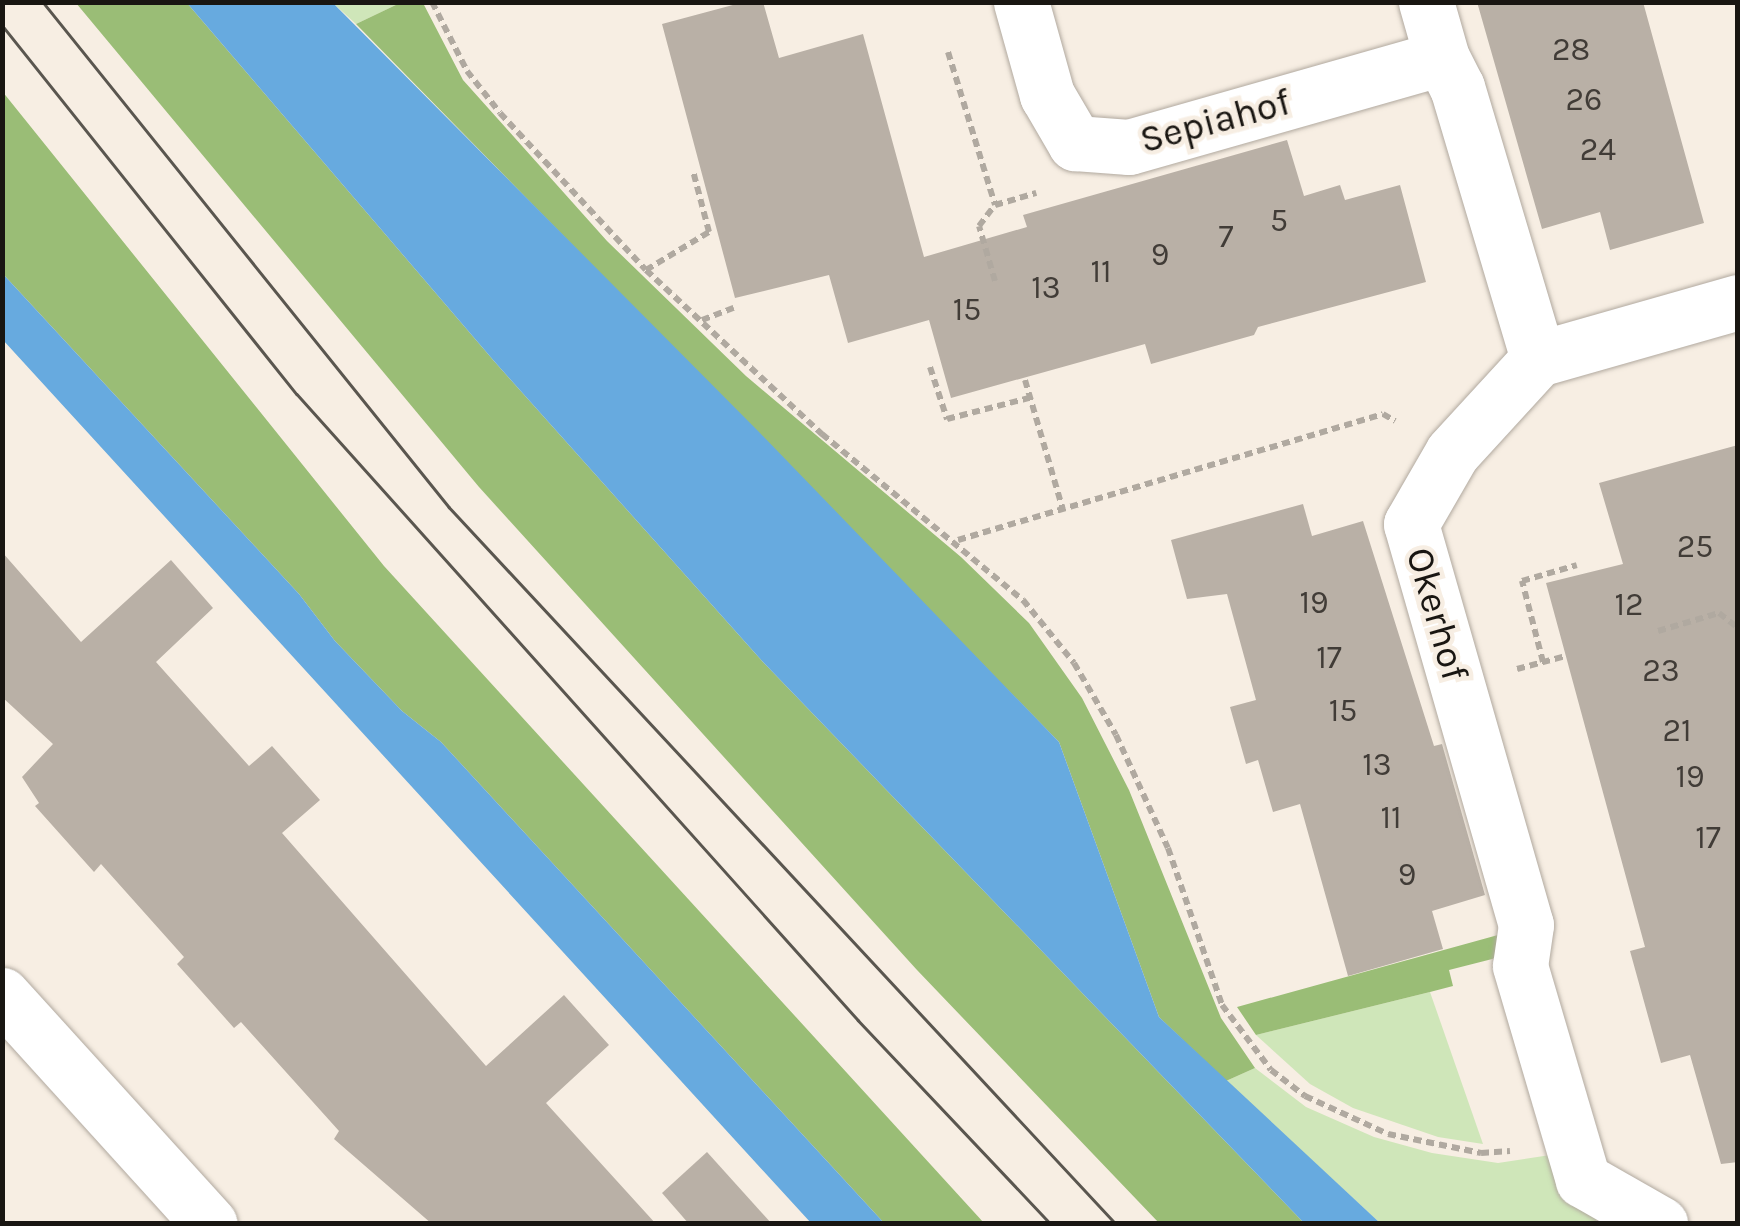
<!DOCTYPE html>
<html>
<head>
<meta charset="utf-8">
<style>
  body { margin:0 }
  #map { position:relative; width:1740px; height:1226px; overflow:hidden; background:#f7eee3; font-family:Karla,sans-serif }
  div>[style] { position:absolute }
  [style*='--x'] { left:calc(var(--x)*1px); top:calc(var(--y)*1px); width:calc(var(--w)*1px); rotate:calc(var(--a)*1deg) }
  .green>* { inset:0; background:#cfe6b9 }
  .forest>* { inset:0; background:#9abd76 }
  .water>* { inset:0; background:#67aadf }
  .building>* { inset:0; background:#b9b0a6 }
  .path>* { height:6px; margin-top:-3px; transform-origin:0; background:repeating-linear-gradient(90deg,#b0a9a0 0 8px,transparent 0 13px) }
  .roads { filter:drop-shadow(0 0 2px #b1a99f) drop-shadow(0 0 2px #b1a99f) }
  .minor>* { height:55px; margin:-27.5px; padding:0 27.5px; transform-origin:27.5px; border-radius:27.5px; background:#fff }
  .tram>* { height:2.5px; margin:-1.25px; padding:0 1.25px; transform-origin:1.25px; border-radius:1.25px; background:#5a564f }
  span { translate:-50% -50%; white-space:nowrap; text-align:center; line-height:1.15; -webkit-text-stroke:9px #f7eee3; paint-order:stroke }
  .number-label { font-size:32px; color:#413c37 }
  .number-label span { -webkit-text-stroke-width:0 }
  .street-label { font-size:38px; color:#191612 }
  .frame { position:absolute; inset:0; border:5px solid #191612; pointer-events:none }
</style>
</head>
<body>
<div id="map">
  <div class="green">
    <div style="clip-path:polygon(333px 3px,400px 3px,356px 24px)"></div>
    <div style="clip-path:polygon(1430px 992px,1483px 1144px,1438px 1137px,1353px 1108px,1310px 1084px,1256px 1035px)"></div>
    <div style="clip-path:polygon(1255px 1068px,1306px 1107px,1374px 1137px,1432px 1153px,1498px 1163px,1557px 1154px,1598px 1218px,1593px 1224px,1380px 1223px,1226px 1081px)"></div>
  </div>
  <div class="forest">
    <div style="clip-path:polygon(76px 3px,187px 3px,494px 361px,763px 662px,1304px 1223px,1159px 1223px,917px 970px,479px 487px)"></div>
    <div style="clip-path:polygon(400px 3px,423px 3px,463px 80px,607px 241px,746px 376px,961px 557px,1029px 623px,1082px 698px,1129px 790px,1221px 1018px,1255px 1068px,1226px 1081px,1159px 1017px,1059px 742px,356px 24px)"></div>
    <div style="clip-path:polygon(2px 91px,384px 566px,984px 1223px,884px 1223px,441px 742px,402px 711px,335px 641px,299px 594px,3px 274px)"></div>
    <div style="clip-path:polygon(1498px 935px,1504px 956px,1449px 970px,1453px 986px,1430px 992px,1256px 1035px,1237px 1007px)"></div>
  </div>
  <div class="water">
    <div style="clip-path:polygon(187px 3px,333px 3px,760px 433px,1059px 742px,1159px 1017px,1380px 1223px,1304px 1223px,763px 662px,494px 361px)"></div>
    <div style="clip-path:polygon(3px 274px,299px 594px,335px 641px,402px 711px,441px 742px,884px 1223px,811px 1223px,3px 340px)"></div>
  </div>
  <div class="building">
    <div style="clip-path:polygon(744px 2px,763px 2px,779px 58px,863px 34px,924px 257px,1027px 227px,1023px 215px,1287px 140px,1304px 196px,1340px 185px,1345px 200px,1400px 185px,1426px 282px,1258px 327px,1254px 335px,1151px 364px,1145px 344px,951px 398px,929px 320px,848px 343px,829px 275px,735px 298px,662px 24px)"></div>
    <div style="clip-path:polygon(1477px 2px,1643px 2px,1704px 223px,1610px 250px,1600px 212px,1542px 229px)"></div>
    <div style="clip-path:polygon(1738px 445px,1738px 1162px,1721px 1164px,1690px 1055px,1661px 1063px,1630px 951px,1645px 947px,1546px 583px,1623px 564px,1599px 483px)"></div>
    <div style="clip-path:polygon(1303px 504px,1312px 536px,1363px 521px,1434px 746px,1442px 744px,1485px 895px,1432px 911px,1443px 949px,1348px 976px,1300px 804px,1273px 812px,1258px 760px,1246px 764px,1230px 707px,1256px 700px,1227px 594px,1187px 599px,1171px 540px)"></div>
    <div style="clip-path:polygon(2px 552px,81px 642px,171px 560px,213px 608px,156px 662px,249px 766px,272px 746px,320px 800px,282px 833px,486px 1066px,564px 995px,609px 1045px,546px 1103px,656px 1224px,432px 1224px,334px 1139px,339px 1131px,241px 1022px,234px 1028px,177px 964px,184px 957px,101px 864px,94px 872px,35px 806px,39px 803px,22px 777px,53px 744px,2px 697px)"></div>
    <div style="clip-path:polygon(707px 1152px,772px 1224px,689px 1224px,662px 1193px)"></div>
  </div>
  <div class="path">
    <div style="--x:432;--y:2;--w:77;--a:63.1"></div>
    <div style="--x:467;--y:71;--w:53;--a:51.8"></div>
    <div style="--x:500;--y:113;--w:214;--a:47.1"></div>
    <div style="--x:646;--y:270;--w:241;--a:43"></div>
    <div style="--x:822;--y:434;--w:261;--a:39.6"></div>
    <div style="--x:1023;--y:600;--w:81;--a:51"></div>
    <div style="--x:1074;--y:663;--w:83;--a:59.7"></div>
    <div style="--x:1116;--y:735;--w:124;--a:65.3"></div>
    <div style="--x:1168;--y:848;--w:166;--a:71"></div>
    <div style="--x:1222;--y:1005;--w:81;--a:53"></div>
    <div style="--x:1271;--y:1070;--w:43;--a:37.4"></div>
    <div style="--x:1305;--y:1096;--w:91;--a:24.6"></div>
    <div style="--x:1388;--y:1134;--w:95;--a:11.5"></div>
    <div style="--x:1481;--y:1153;--w:29;--a:-4"></div>
    <div style="--x:948;--y:52;--w:160;--a:72.9"></div>
    <div style="--x:646;--y:270;--w:74;--a:-31.1"></div>
    <div style="--x:709;--y:232;--w:63;--a:-104.7"></div>
    <div style="--x:995;--y:281;--w:57;--a:-106.2"></div>
    <div style="--x:979;--y:226;--w:26;--a:-53"></div>
    <div style="--x:995;--y:205;--w:43;--a:-16.3"></div>
    <div style="--x:702;--y:320;--w:34;--a:-21"></div>
    <div style="--x:930;--y:367;--w:55;--a:71.9"></div>
    <div style="--x:947;--y:419;--w:85;--a:-14.4"></div>
    <div style="--x:1025;--y:380;--w:135;--a:73.7"></div>
    <div style="--x:958;--y:540;--w:443;--a:-16.5"></div>
    <div style="--x:1383;--y:414;--w:14;--a:30"></div>
    <div style="--x:1658;--y:631;--w:64;--a:-16.4"></div>
    <div style="--x:1719;--y:613;--w:24;--a:38"></div>
    <div style="--x:1543;--y:662;--w:84;--a:-104.5"></div>
    <div style="--x:1522;--y:581;--w:57;--a:-16.2"></div>
    <div style="--x:1517;--y:669;--w:51;--a:-14.9"></div>
  </div>
  <div class="roads">
    <div class="minor">
      <div style="--x:1021;--y:2;--w:97;--a:74.4"></div>
      <div style="--x:1047;--y:95;--w:56;--a:59.7"></div>
      <div style="--x:1075;--y:143;--w:54;--a:4.2"></div>
      <div style="--x:1129;--y:147;--w:325;--a:-15.9"></div>
      <div style="--x:1426;--y:2;--w:58;--a:74.1"></div>
      <div style="--x:1442;--y:58;--w:33;--a:63"></div>
      <div style="--x:1457;--y:87;--w:284;--a:73.4"></div>
      <div style="--x:1538;--y:359;--w:127;--a:132.5"></div>
      <div style="--x:1452;--y:453;--w:82;--a:120"></div>
      <div style="--x:1411;--y:524;--w:417;--a:74"></div>
      <div style="--x:1526;--y:925;--w:41;--a:98.3"></div>
      <div style="--x:1520;--y:966;--w:223;--a:73.6"></div>
      <div style="--x:1583;--y:1180;--w:89;--a:29.7"></div>
      <div style="--x:1538;--y:359;--w:208;--a:-15.9"></div>
      <div style="--x:2;--y:995;--w:309;--a:47.8"></div>
    </div>
  </div>
  <div class="tram">
    <div style="--x:43;--y:2;--w:648;--a:51.2"></div>
    <div style="--x:449;--y:507;--w:979;--a:47.07"></div>
    <div style="--x:2;--y:25;--w:472;--a:51.4"></div>
    <div style="--x:297;--y:394;--w:841;--a:48.13"></div>
    <div style="--x:858;--y:1020;--w:281;--a:46.6"></div>
  </div>
  <div class="number-label">
    <span style="left:1571px;top:50px">28</span>
    <span style="left:1584px;top:100px">26</span>
    <span style="left:1598px;top:150px">24</span>
    <span style="left:1279px;top:221px">5</span>
    <span style="left:1226px;top:237px">7</span>
    <span style="left:1160px;top:255px">9</span>
    <span style="left:1101px;top:272px">11</span>
    <span style="left:1046px;top:288px">13</span>
    <span style="left:967px;top:310px">15</span>
    <span style="left:1695px;top:547px">25</span>
    <span style="left:1314px;top:603px">19</span>
    <span style="left:1629px;top:605px">12</span>
    <span style="left:1329px;top:658px">17</span>
    <span style="left:1661px;top:671px">23</span>
    <span style="left:1343px;top:711px">15</span>
    <span style="left:1677px;top:731px">21</span>
    <span style="left:1377px;top:765px">13</span>
    <span style="left:1690px;top:777px">19</span>
    <span style="left:1391px;top:818px">11</span>
    <span style="left:1708px;top:838px">17</span>
    <span style="left:1407px;top:875px">9</span>
  </div>
  <div class="street-label">
    <span style="left:1215px;top:121px;rotate:-15deg">Sepiahof</span>
    <span style="left:1437px;top:614px;rotate:74deg">Okerhof</span>
  </div>
  <div class="frame"></div>
</div>
</body>
</html>
